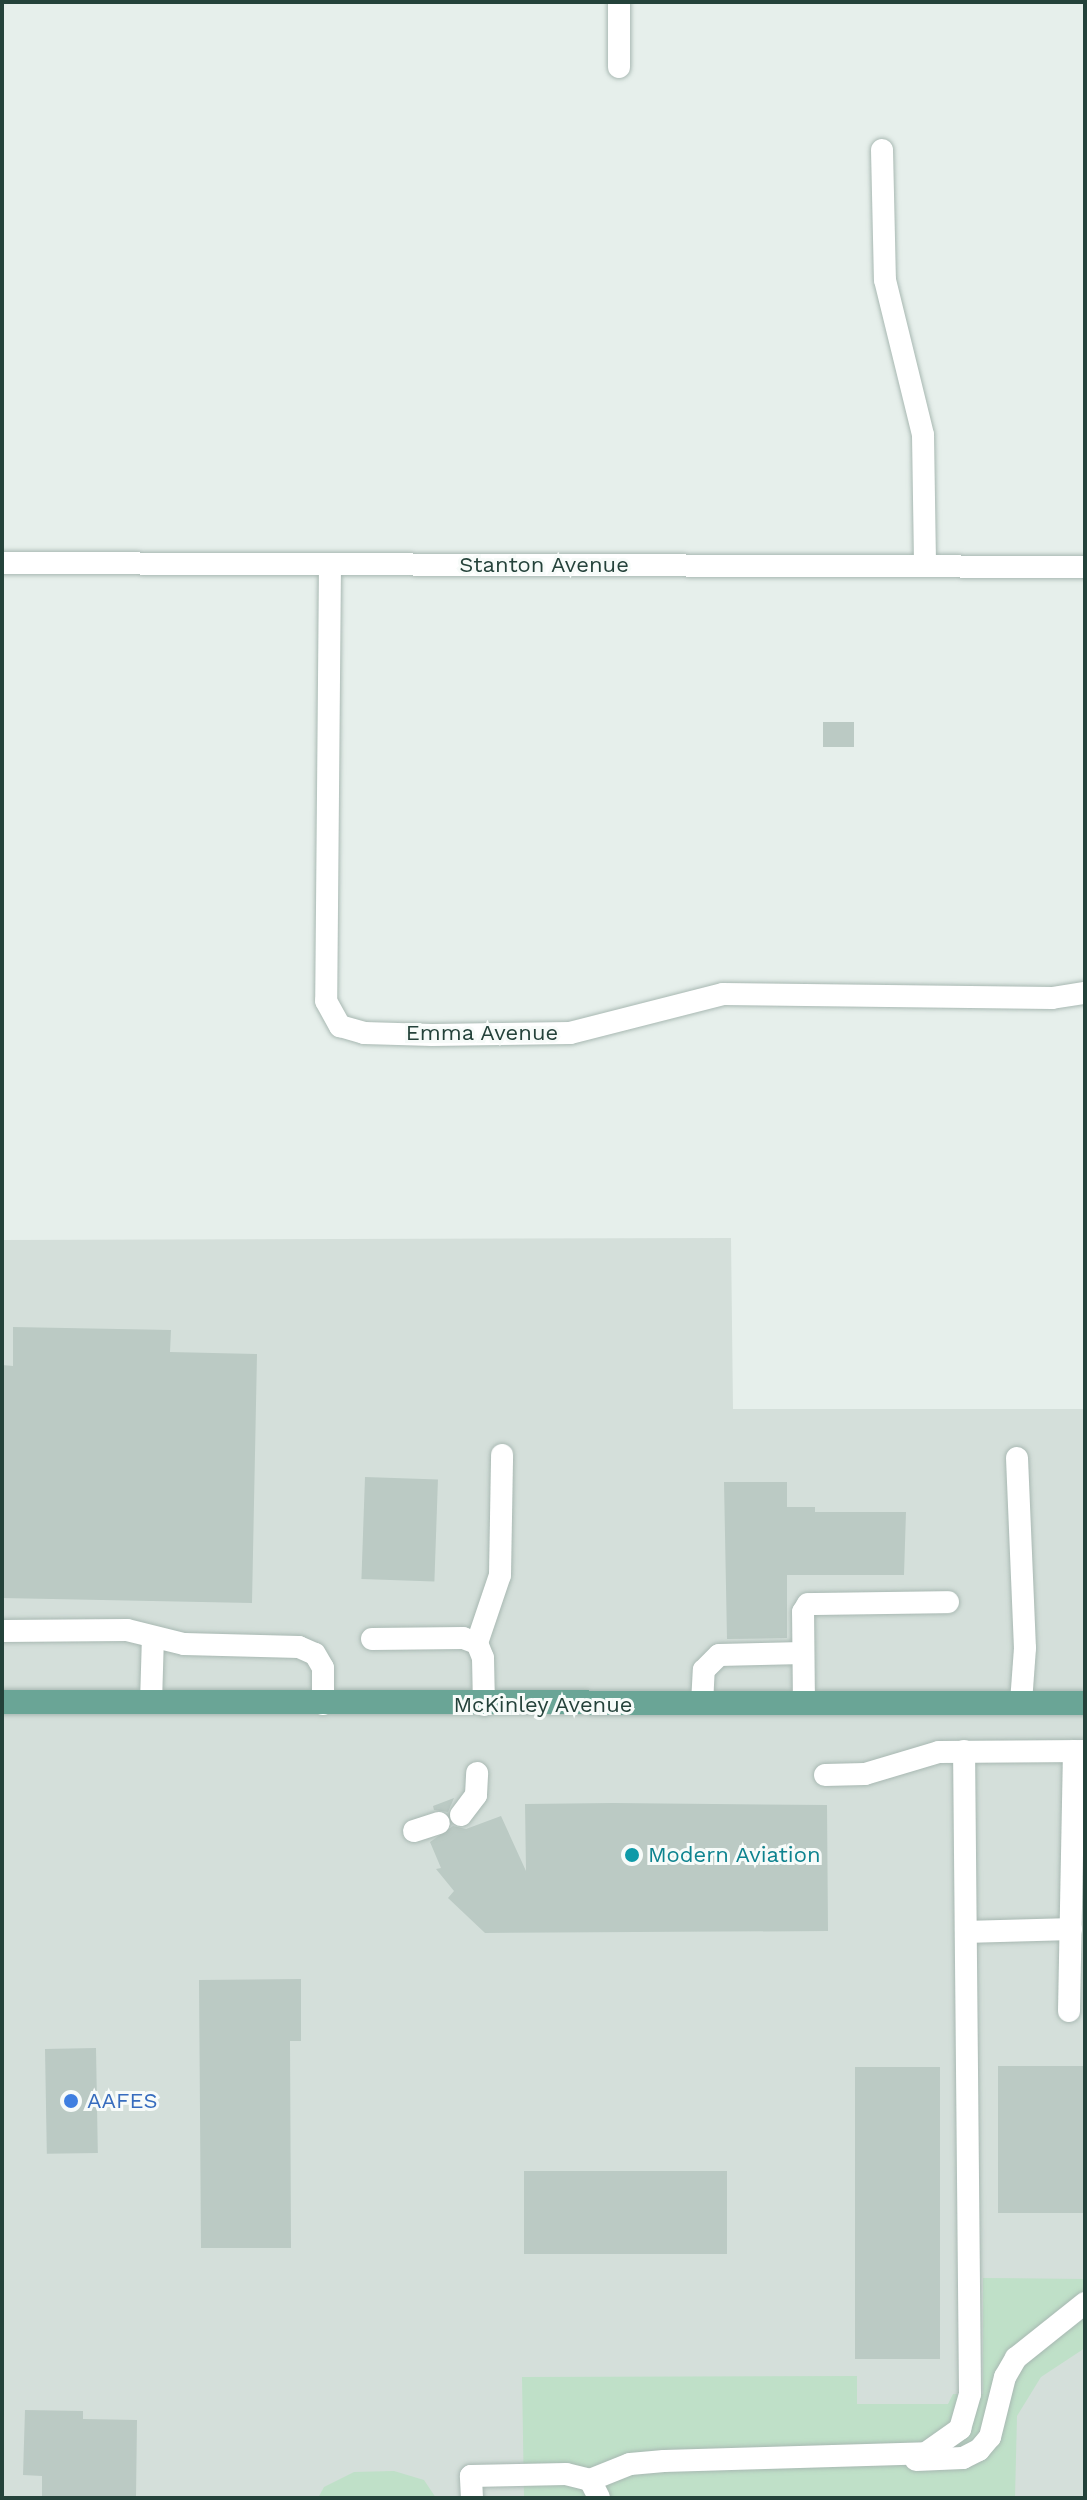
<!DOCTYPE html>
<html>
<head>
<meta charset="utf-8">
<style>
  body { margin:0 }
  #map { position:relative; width:1087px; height:2500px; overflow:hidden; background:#e6efeb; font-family:"Work Sans",sans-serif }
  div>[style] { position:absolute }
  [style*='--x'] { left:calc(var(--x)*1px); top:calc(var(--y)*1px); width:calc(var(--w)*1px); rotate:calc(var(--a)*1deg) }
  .built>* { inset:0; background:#d4dfda }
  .green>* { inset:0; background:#bfe0c8 }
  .building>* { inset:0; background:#bbcac4; transform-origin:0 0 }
  .roads { filter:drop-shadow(0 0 2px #a8b8b2) drop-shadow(0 0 2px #a8b8b2) }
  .minor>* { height:22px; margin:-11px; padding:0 11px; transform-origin:11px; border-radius:11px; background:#fff }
  .major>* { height:24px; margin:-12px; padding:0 12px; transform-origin:12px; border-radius:12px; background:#6aa596 }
  .dots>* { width:22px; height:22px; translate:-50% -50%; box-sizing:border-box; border:4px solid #f7fbf9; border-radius:50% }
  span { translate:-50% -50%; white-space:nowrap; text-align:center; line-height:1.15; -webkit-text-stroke:6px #f7fbf9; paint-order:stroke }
  .street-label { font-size:22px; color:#24423a }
  .culture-label { font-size:22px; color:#0d838f }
  .left { translate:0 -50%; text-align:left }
  .shop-label { font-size:22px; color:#366cbe }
  .frame { position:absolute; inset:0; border:4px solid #24423a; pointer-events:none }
</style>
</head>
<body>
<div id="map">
  <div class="built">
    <div style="clip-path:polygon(731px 1238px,733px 1409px,1085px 1409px,1085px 2498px,2px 2498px,2px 1240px)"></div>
  </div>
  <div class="green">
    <div style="clip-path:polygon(983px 2278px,1085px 2279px,1085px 2348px,1041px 2377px,1017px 2416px,1015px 2498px,524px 2498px,522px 2377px,857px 2376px,857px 2404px,948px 2404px,953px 2394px,983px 2394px)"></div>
    <div style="clip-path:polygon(394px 2471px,424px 2480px,436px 2498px,318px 2498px,324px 2487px,354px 2472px)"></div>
  </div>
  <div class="building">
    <div style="left:854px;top:722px;width:25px;height:31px;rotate:90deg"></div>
    <div style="clip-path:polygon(13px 1327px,171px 1330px,170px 1352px,257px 1354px,252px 1603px,2px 1598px,2px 1365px,13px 1366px)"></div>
    <div style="left:365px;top:1477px;width:73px;height:102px;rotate:2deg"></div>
    <div style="clip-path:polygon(724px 1482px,787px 1482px,787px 1507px,815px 1507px,815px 1512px,906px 1512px,904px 1575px,787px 1575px,787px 1638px,727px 1639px)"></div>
    <div style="clip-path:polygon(454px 1798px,448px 1812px,434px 1810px,433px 1806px)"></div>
    <div style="clip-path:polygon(613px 1803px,827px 1805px,828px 1931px,485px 1933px,448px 1898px,454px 1891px,436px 1869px,441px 1868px,430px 1842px,453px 1826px,466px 1829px,501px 1816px,526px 1871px,525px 1804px)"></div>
    <div style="clip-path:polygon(301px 1979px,301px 2041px,290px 2041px,291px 2248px,201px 2248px,199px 1980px)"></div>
    <div style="left:96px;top:2048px;width:105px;height:51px;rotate:89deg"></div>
    <div style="left:998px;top:2066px;width:87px;height:147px"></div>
    <div style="left:855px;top:2067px;width:85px;height:292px"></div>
    <div style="left:727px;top:2171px;width:83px;height:203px;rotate:90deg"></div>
    <div style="clip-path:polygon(25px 2410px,83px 2411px,83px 2419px,137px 2420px,136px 2498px,42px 2498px,42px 2476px,23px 2475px)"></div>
  </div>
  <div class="roads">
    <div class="minor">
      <div style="--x:619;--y:67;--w:65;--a:-90"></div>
      <div style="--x:882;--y:150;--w:130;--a:88.7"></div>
      <div style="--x:885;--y:280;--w:160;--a:76.2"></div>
      <div style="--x:923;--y:435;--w:131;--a:89.1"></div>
      <div style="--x:2;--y:563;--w:1083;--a:0.21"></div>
      <div style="--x:330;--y:564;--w:437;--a:90.5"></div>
      <div style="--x:326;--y:1001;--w:29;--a:61"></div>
      <div style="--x:340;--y:1026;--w:25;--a:16"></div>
      <div style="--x:364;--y:1033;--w:68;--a:1.7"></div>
      <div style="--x:432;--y:1035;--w:138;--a:-0.8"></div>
      <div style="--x:570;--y:1033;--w:158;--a:-14.3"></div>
      <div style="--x:723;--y:994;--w:329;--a:0.7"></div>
      <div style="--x:1052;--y:998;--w:33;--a:-9"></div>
      <div style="--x:1017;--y:1458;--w:190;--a:87.6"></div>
      <div style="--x:1025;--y:1648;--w:55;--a:94.2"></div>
      <div style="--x:2;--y:1631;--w:125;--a:-0.5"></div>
      <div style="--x:127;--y:1630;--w:59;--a:13.8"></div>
      <div style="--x:184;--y:1644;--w:115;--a:1.5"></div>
      <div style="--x:299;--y:1647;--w:17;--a:24"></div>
      <div style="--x:315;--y:1654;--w:16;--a:60"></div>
      <div style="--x:323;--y:1668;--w:36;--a:90"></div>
      <div style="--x:372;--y:1639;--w:91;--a:-0.6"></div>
      <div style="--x:463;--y:1638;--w:15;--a:20"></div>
      <div style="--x:477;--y:1643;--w:16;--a:68"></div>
      <div style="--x:483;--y:1658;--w:47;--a:88.8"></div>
      <div style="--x:477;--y:1643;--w:72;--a:-71.3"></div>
      <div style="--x:500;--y:1575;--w:120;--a:-89"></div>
      <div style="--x:151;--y:1703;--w:66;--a:-88.3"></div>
      <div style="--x:702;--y:1704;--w:34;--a:-87"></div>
      <div style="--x:704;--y:1670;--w:21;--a:-45"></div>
      <div style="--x:719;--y:1655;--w:84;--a:-1.4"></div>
      <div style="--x:804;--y:1704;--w:92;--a:-90.6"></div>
      <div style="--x:803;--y:1612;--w:9;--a:-58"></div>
      <div style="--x:808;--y:1604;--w:140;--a:-0.8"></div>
      <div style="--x:825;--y:1775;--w:40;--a:-1.4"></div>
      <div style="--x:865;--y:1774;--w:77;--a:-16.6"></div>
      <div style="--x:939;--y:1752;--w:146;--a:-0.4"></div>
      <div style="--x:461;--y:1815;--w:25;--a:-53"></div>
      <div style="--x:476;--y:1795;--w:22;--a:-87"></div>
      <div style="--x:414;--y:1831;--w:26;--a:-18"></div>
      <div style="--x:966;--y:1932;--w:105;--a:-1.6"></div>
      <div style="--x:1069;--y:2011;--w:260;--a:-88.9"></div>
      <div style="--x:916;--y:2460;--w:47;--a:-2.4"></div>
      <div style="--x:963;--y:2458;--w:18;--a:-27"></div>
      <div style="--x:979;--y:2450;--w:17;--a:-50"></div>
      <div style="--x:990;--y:2437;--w:62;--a:-76"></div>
      <div style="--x:1005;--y:2377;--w:22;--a:-60"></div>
      <div style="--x:1016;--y:2358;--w:88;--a:-38.6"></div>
      <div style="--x:590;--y:2480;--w:43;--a:-21.8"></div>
      <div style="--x:630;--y:2464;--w:34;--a:-5"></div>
      <div style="--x:664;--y:2461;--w:262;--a:-1.7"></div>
      <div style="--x:926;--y:2453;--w:42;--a:-35.2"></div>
      <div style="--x:960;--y:2429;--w:36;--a:-74"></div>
      <div style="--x:970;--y:2394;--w:643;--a:-90.53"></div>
      <div style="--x:472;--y:2498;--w:22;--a:-93"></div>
      <div style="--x:471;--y:2476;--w:95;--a:-1.2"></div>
      <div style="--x:566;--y:2474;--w:25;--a:14"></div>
      <div style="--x:590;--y:2480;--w:20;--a:63"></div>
    </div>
    <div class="major">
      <div style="--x:2;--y:1702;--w:1083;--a:0.05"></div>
    </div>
  </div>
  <div class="dots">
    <div style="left:632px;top:1855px;background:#0f9aa8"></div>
    <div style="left:71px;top:2101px;background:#3f7fe0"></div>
  </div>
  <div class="street-label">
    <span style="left:544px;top:565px">Stanton Avenue</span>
    <span style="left:482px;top:1033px">Emma Avenue</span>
    <span style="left:543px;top:1705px">McKinley Avenue</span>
  </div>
  <div class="culture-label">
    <span class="left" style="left:648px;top:1855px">Modern Aviation</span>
  </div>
  <div class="shop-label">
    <span class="left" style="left:87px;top:2101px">AAFES</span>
  </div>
  <div class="frame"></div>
</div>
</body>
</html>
